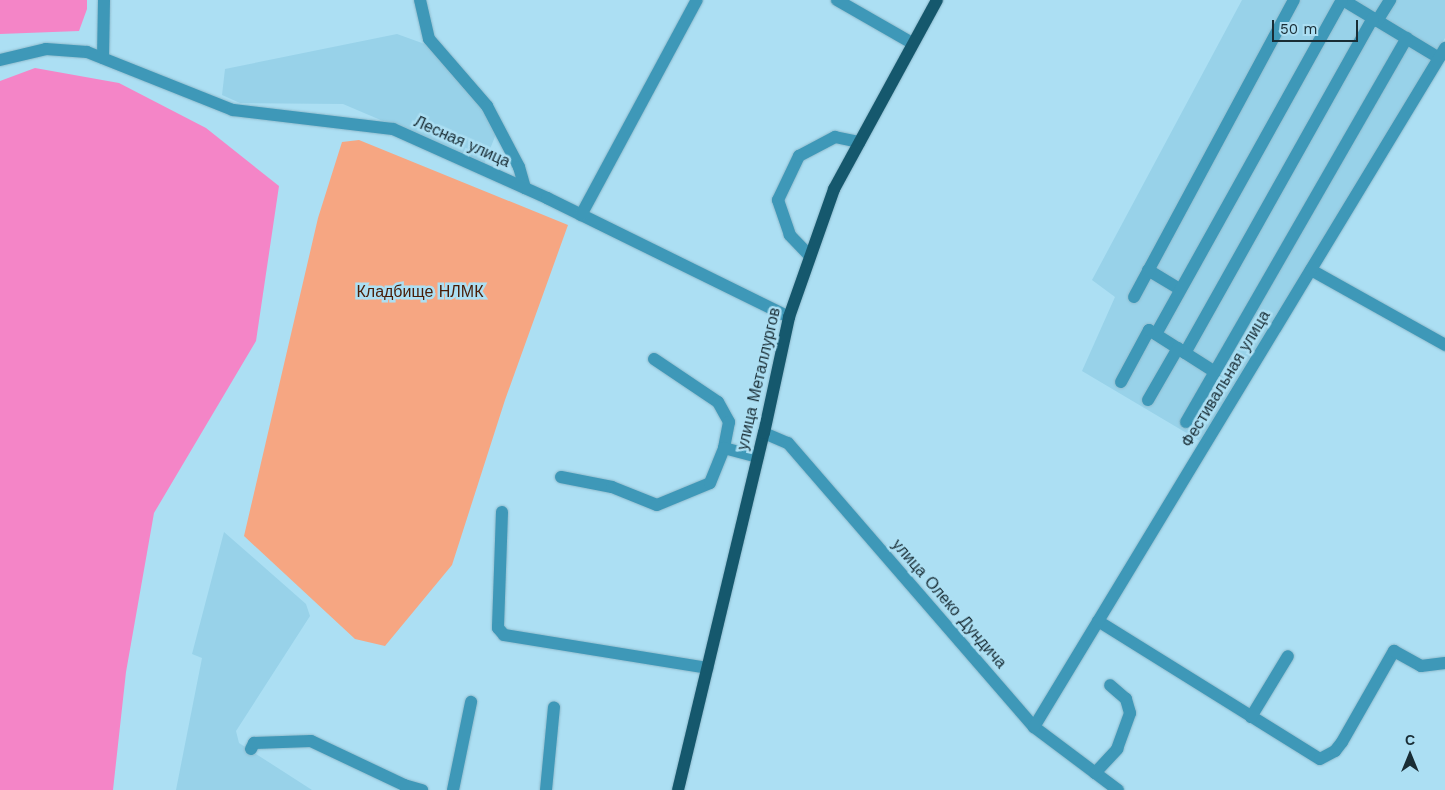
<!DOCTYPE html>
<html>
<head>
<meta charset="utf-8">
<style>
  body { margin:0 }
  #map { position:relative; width:1445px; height:790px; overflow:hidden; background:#acdff3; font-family:"Work Sans",sans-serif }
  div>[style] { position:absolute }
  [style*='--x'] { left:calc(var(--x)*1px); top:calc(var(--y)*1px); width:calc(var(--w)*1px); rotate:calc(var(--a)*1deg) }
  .built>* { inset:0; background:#98d2e9 }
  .green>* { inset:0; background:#f6a682 }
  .water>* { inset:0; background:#f485c7 }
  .roads { filter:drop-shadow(0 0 1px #8fbbcd) drop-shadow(0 0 1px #8fbbcd) }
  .minor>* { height:12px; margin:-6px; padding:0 6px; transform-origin:6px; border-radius:6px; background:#3e98b8 }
  .major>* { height:12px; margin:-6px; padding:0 6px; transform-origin:6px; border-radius:6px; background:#15586d }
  span { translate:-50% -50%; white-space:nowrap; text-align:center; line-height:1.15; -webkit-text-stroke:5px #acdff3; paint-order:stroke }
  .street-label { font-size:16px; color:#192d35 }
  .park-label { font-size:16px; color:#491d07 }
  .north { position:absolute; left:1385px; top:730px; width:50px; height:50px; -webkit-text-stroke:4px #acdff3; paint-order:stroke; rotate:0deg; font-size:14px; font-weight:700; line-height:20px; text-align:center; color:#192d35 }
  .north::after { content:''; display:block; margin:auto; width:18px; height:22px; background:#192d35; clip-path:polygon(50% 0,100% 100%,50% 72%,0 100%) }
  .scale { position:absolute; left:1272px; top:20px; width:86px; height:22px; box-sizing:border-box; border:2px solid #192d35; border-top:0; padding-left:6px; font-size:15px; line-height:18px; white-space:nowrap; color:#192d35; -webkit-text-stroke:4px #acdff3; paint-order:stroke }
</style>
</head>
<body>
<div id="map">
  <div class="built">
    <div style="clip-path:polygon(1242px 0,1445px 0,1445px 38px,1200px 441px,1082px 371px,1115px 297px,1092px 280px)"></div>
    <div style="clip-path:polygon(397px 34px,433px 47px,488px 113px,496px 134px,484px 164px,343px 104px,240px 103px,222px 95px,225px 69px)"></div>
    <div style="clip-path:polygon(224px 532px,306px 604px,310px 616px,236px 731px,239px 743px,312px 790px,176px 790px,202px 658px,192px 654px)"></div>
  </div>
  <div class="green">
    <div style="clip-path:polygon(359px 140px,568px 225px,505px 400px,452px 565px,385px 646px,355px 639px,244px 536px,318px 218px,342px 142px)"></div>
  </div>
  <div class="water">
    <div style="clip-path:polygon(0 0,87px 0,87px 9px,79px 31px,0 34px)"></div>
    <div style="clip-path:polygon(35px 68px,119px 83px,206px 128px,279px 186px,256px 341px,154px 513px,126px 672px,113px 790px,0 790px,0 81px)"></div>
  </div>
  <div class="roads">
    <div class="minor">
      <div style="--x:420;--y:0;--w:40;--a:77"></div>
      <div style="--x:429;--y:39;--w:89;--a:49.1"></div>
      <div style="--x:487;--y:106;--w:69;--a:62.3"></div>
      <div style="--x:519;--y:167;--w:22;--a:74"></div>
      <div style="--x:837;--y:0;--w:86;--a:29.8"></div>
      <div style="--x:1343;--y:0;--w:112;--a:31.1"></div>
      <div style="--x:1377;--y:21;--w:25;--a:-58"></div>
      <div style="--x:103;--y:58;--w:58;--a:-89"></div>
      <div style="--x:0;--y:60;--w:47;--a:-13.4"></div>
      <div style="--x:46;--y:49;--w:41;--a:4.2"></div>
      <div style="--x:87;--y:52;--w:157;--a:21.7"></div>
      <div style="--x:233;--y:110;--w:161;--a:6.8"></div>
      <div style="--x:393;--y:129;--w:169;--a:24.1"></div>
      <div style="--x:547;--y:198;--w:270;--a:26.2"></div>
      <div style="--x:581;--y:215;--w:244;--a:-61.7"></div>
      <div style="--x:809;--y:255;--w:28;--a:-134"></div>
      <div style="--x:790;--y:235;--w:37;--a:-109"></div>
      <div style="--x:778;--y:200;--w:49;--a:-64.5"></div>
      <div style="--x:799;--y:156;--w:41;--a:-27.8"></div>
      <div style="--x:835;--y:137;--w:25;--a:12"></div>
      <div style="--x:1148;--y:270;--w:37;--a:31"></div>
      <div style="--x:1311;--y:270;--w:154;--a:29.2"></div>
      <div style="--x:1134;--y:297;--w:337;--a:-61.7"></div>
      <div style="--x:1156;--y:334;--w:382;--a:-60.9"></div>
      <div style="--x:1185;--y:353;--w:384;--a:-60.7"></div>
      <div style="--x:654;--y:359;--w:77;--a:33.9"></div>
      <div style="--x:718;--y:402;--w:23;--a:61"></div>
      <div style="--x:729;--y:422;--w:26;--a:101"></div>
      <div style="--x:1121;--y:382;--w:59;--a:-61.7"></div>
      <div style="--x:1149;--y:330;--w:78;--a:32.5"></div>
      <div style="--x:1148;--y:400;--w:60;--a:-60"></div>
      <div style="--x:1186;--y:422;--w:443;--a:-60.1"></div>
      <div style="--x:764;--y:433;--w:26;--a:23"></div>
      <div style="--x:788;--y:443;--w:376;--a:49.1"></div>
      <div style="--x:1034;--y:727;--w:105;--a:36.9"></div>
      <div style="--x:561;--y:477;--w:52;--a:11.1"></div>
      <div style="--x:612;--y:487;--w:48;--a:21.8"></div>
      <div style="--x:657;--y:505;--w:57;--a:-22.5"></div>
      <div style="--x:710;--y:483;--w:38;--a:-68"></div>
      <div style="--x:724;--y:448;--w:35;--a:15"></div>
      <div style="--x:502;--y:512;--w:116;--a:92"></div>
      <div style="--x:498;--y:628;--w:9;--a:49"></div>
      <div style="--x:504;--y:635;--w:206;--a:9.2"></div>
      <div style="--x:1098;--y:621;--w:261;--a:31.9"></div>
      <div style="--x:1320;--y:759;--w:17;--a:-28"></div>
      <div style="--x:1335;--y:751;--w:11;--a:-52"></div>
      <div style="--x:1342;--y:742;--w:105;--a:-60.3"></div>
      <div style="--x:1394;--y:651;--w:31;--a:29"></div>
      <div style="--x:1421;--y:666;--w:24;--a:-7"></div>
      <div style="--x:1251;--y:717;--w:71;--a:-58.8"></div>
      <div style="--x:1034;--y:727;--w:794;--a:-58.81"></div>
      <div style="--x:251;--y:749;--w:7;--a:-63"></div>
      <div style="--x:254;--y:743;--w:57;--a:-2"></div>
      <div style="--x:311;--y:741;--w:103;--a:25.3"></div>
      <div style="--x:404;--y:785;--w:19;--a:16"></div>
      <div style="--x:1095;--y:773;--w:33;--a:-47"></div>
      <div style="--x:1117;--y:749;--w:38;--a:-70"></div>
      <div style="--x:1130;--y:713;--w:15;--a:-106"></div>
      <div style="--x:1126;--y:699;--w:21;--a:-139"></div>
      <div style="--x:453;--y:790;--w:90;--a:-78.4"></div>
      <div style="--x:546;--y:790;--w:83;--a:-84.5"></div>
    </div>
    <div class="major">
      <div style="--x:678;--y:790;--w:367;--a:-76.5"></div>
      <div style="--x:764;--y:433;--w:119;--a:-77.8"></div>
      <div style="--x:789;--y:317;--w:136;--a:-70.6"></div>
      <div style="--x:834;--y:189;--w:215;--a:-61.4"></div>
    </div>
  </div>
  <div class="street-label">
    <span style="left:462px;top:142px;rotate:24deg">Лесная улица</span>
    <span style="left:759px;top:379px;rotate:-77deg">улица Металлургов</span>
    <span style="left:1226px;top:379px;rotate:-59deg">Фестивальная улица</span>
    <span style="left:949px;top:604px;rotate:49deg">улица Олеко Дундича</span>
  </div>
  <div class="park-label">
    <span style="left:420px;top:292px">Кладбище НЛМК</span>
  </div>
  <div class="north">С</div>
  <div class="scale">50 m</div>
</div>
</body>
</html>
